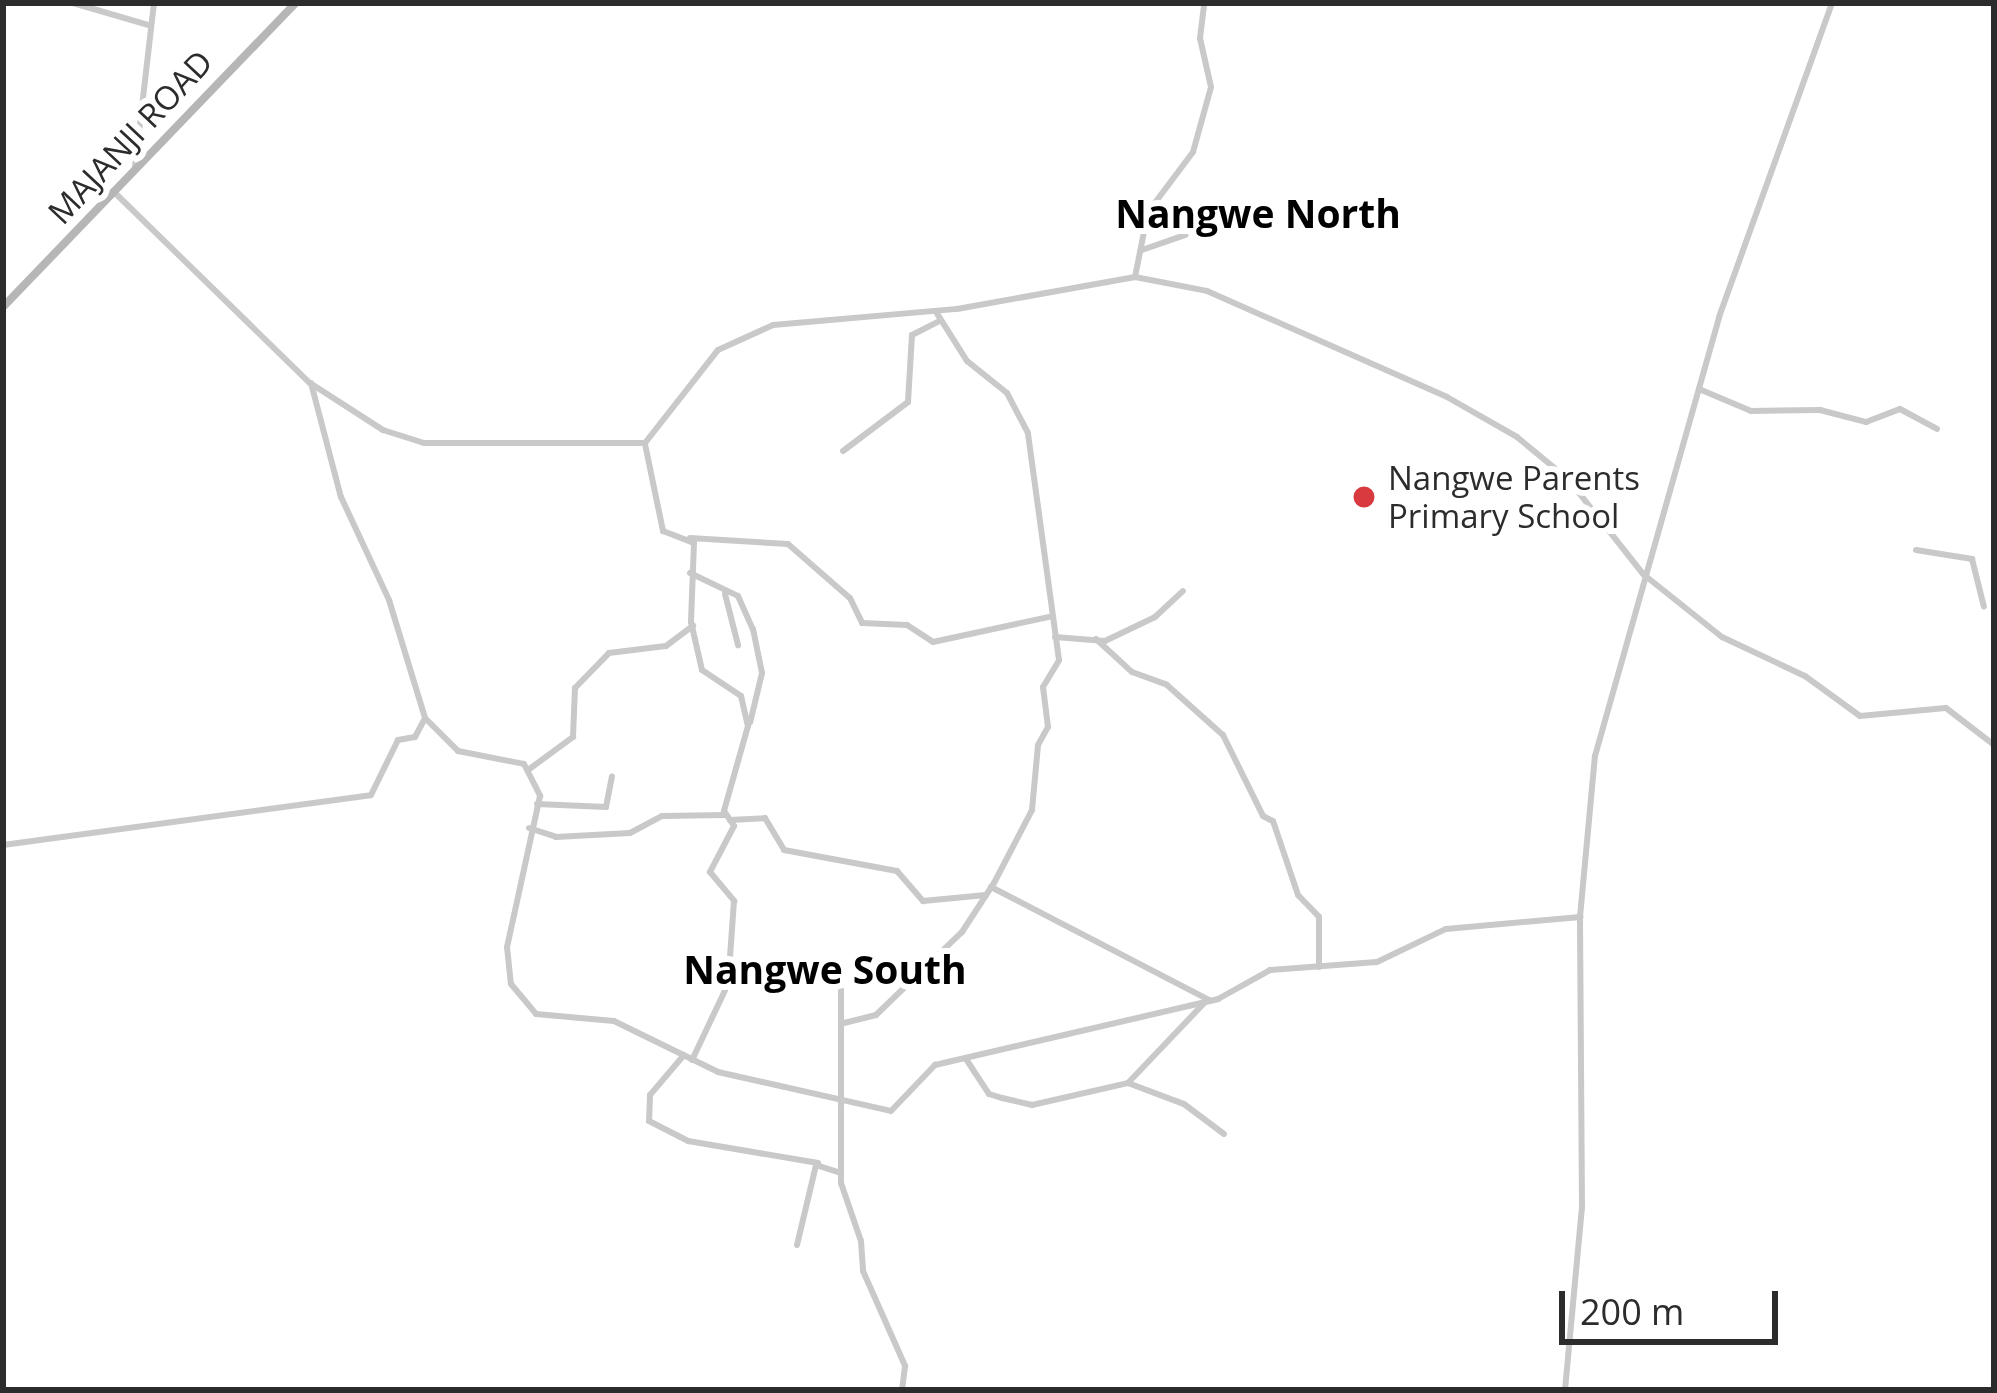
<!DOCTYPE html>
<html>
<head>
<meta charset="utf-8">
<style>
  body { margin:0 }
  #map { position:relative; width:1997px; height:1393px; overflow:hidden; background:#fff; font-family:"Open Sans",sans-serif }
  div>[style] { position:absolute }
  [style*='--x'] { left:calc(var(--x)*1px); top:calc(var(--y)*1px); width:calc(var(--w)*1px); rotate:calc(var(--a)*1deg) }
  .street>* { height:6px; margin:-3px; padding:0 3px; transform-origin:3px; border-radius:3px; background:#c9c9c9 }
  .secondary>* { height:8px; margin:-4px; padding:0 4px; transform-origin:4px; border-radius:4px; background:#b6b6b6 }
  .dots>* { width:33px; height:33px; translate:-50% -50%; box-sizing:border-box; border:6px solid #fff; border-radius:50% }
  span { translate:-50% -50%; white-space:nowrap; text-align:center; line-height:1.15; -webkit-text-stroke:12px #fff; paint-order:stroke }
  .street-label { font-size:33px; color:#2c2c2c }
  .poi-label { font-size:33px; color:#2c2c2c }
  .left { translate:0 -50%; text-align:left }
  .quarter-label { font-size:39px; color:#000; font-weight:700 }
  .frame { position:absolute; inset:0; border:6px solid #2c2c2c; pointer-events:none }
  .scale { position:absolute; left:1559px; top:1291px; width:219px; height:54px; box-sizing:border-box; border:6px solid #2c2c2c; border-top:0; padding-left:15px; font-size:36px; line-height:42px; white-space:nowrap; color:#2c2c2c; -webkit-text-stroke:9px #fff; paint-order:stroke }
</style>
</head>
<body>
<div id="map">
  <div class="street">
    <div style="--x:73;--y:3;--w:78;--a:16.3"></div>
    <div style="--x:135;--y:167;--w:165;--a:-83.4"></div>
    <div style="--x:113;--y:191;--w:275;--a:44.3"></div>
    <div style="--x:310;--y:383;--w:87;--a:32.8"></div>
    <div style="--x:383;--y:430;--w:43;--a:17.6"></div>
    <div style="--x:424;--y:443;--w:221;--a:0"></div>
    <div style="--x:645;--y:443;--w:118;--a:-51.9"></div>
    <div style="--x:718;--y:350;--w:60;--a:-24.4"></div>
    <div style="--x:773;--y:325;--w:185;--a:-5"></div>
    <div style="--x:957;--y:309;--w:181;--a:-10.2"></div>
    <div style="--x:1135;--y:277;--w:73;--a:11"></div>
    <div style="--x:1207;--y:291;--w:262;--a:23.8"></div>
    <div style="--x:1447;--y:397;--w:81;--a:29.7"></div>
    <div style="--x:1517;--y:437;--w:66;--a:39.5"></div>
    <div style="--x:1568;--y:479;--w:121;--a:51.7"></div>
    <div style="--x:1643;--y:574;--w:101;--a:38.6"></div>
    <div style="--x:1722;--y:637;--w:92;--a:25.2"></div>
    <div style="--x:1805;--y:676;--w:68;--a:36"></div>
    <div style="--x:1860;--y:716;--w:86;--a:-5.3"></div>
    <div style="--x:1946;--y:708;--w:61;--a:37.6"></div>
    <div style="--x:1142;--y:250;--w:46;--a:-19.2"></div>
    <div style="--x:1135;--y:277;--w:66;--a:-78.7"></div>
    <div style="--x:1148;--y:212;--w:75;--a:-53.1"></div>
    <div style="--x:1193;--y:152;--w:67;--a:-74.5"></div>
    <div style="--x:1211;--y:87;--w:50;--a:-102.7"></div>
    <div style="--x:1200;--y:38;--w:35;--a:-83"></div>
    <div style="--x:311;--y:383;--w:118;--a:75.3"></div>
    <div style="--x:341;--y:497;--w:114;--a:65"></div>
    <div style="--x:389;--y:600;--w:123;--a:73"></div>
    <div style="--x:425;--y:718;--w:47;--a:45"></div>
    <div style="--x:458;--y:751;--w:67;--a:11.1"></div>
    <div style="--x:524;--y:764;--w:36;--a:63"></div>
    <div style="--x:540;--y:796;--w:155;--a:102.3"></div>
    <div style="--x:507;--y:947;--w:37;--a:84"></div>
    <div style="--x:511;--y:984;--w:39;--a:50"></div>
    <div style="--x:536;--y:1014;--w:78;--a:5.1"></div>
    <div style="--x:614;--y:1021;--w:116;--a:26.1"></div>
    <div style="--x:718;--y:1072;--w:177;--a:12.7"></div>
    <div style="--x:891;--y:1111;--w:64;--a:-46.3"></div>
    <div style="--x:935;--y:1065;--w:291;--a:-13.1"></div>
    <div style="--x:1218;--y:999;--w:60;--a:-29.1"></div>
    <div style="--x:1270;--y:970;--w:107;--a:-4.3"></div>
    <div style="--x:1377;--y:962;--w:76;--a:-25.6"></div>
    <div style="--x:1446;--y:929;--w:135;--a:-5.1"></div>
    <div style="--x:1699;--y:389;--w:56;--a:22.9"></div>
    <div style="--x:1751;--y:411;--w:69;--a:-0.8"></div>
    <div style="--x:1820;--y:410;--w:48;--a:14.6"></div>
    <div style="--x:1866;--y:422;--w:36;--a:-21"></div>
    <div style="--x:1900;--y:409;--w:42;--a:28.4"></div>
    <div style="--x:645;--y:444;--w:89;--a:78.3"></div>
    <div style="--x:663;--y:531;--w:33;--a:21"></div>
    <div style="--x:694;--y:543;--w:79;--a:92.2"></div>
    <div style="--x:691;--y:622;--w:49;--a:77.1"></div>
    <div style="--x:702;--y:670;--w:47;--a:33.7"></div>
    <div style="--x:741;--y:696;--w:31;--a:77"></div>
    <div style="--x:748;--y:726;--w:88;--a:105.8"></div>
    <div style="--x:724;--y:811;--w:18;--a:56"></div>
    <div style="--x:734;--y:826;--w:52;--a:117.6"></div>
    <div style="--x:710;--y:872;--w:38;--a:50"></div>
    <div style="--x:734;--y:901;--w:83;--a:94.1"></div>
    <div style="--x:728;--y:984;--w:84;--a:115.3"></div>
    <div style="--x:843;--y:451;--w:81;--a:-37"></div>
    <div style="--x:908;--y:402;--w:67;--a:-86.6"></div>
    <div style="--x:912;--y:335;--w:30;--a:-27"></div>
    <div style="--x:690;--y:538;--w:98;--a:3.5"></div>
    <div style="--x:788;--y:544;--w:82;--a:41.1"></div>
    <div style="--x:850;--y:598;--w:28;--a:64"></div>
    <div style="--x:862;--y:623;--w:45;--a:2.5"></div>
    <div style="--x:907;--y:625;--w:31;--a:33"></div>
    <div style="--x:933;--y:642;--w:119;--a:-12.2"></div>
    <div style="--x:1916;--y:550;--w:57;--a:9.1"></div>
    <div style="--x:1972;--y:559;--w:49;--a:76"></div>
    <div style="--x:690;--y:573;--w:53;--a:25.6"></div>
    <div style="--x:738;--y:596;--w:36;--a:66"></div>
    <div style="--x:753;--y:629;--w:45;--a:78.4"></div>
    <div style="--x:762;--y:673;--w:51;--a:103.5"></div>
    <div style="--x:725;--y:594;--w:53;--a:75.7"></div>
    <div style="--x:1055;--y:637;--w:50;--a:4.6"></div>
    <div style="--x:1105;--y:641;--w:55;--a:-25.6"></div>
    <div style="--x:1155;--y:617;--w:38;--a:-43"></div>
    <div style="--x:1096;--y:639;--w:49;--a:42.5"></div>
    <div style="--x:1132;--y:672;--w:37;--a:20"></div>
    <div style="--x:1167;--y:685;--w:75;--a:41.8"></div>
    <div style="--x:1223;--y:735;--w:90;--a:63.7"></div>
    <div style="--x:1263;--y:816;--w:11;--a:27"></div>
    <div style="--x:1273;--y:821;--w:78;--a:71.3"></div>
    <div style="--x:1298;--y:895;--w:30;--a:46"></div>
    <div style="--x:1319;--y:917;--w:50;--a:90"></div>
    <div style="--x:528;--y:770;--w:56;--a:-36.3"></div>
    <div style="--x:573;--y:737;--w:49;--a:-87.7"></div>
    <div style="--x:575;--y:688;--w:49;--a:-45.8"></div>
    <div style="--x:609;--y:653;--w:57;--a:-7"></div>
    <div style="--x:666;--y:646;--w:34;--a:-37"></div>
    <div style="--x:537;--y:804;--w:69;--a:2.5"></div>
    <div style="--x:606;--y:807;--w:31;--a:-79"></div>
    <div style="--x:730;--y:820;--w:35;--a:-3"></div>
    <div style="--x:765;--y:818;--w:37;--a:59"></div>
    <div style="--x:784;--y:850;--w:115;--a:10.5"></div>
    <div style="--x:897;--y:871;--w:40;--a:49"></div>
    <div style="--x:923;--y:901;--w:63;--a:-5.4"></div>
    <div style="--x:529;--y:828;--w:28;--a:18"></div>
    <div style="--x:556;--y:837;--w:74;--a:-3.1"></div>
    <div style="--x:630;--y:833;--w:36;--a:-28"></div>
    <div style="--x:662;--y:816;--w:63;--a:-0.9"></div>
    <div style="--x:3;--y:845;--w:371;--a:-7.7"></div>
    <div style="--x:371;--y:795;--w:61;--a:-63.9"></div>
    <div style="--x:398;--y:740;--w:17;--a:-10"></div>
    <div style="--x:415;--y:737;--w:19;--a:-62"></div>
    <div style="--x:991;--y:887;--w:246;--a:27.4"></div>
    <div style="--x:841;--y:990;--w:193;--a:90"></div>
    <div style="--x:841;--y:1183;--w:61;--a:71"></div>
    <div style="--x:861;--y:1241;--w:30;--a:86"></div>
    <div style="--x:863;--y:1271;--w:104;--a:66.1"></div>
    <div style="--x:905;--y:1366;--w:24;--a:97"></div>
    <div style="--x:844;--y:1023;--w:33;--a:-14"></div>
    <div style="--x:876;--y:1015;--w:120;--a:-44"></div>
    <div style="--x:962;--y:932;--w:59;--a:-56.9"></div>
    <div style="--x:994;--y:883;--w:82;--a:-62.5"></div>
    <div style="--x:1032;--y:810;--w:65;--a:-84.7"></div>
    <div style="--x:1038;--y:745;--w:21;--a:-61"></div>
    <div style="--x:1048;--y:727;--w:40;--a:-97.1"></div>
    <div style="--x:1043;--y:687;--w:31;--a:-59"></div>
    <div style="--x:1059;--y:660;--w:229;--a:-97.8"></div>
    <div style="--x:1028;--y:433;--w:45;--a:-117.7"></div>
    <div style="--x:1007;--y:393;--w:51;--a:-141.3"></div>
    <div style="--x:967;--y:361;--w:58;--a:-122.3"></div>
    <div style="--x:684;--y:1055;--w:52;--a:130.4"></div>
    <div style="--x:650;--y:1095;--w:26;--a:92"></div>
    <div style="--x:649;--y:1121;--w:44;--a:27.1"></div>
    <div style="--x:688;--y:1141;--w:132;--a:9.6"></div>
    <div style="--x:966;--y:1059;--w:42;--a:56.7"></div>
    <div style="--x:989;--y:1094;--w:14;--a:17"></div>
    <div style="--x:1002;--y:1098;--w:31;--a:13"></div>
    <div style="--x:1032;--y:1105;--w:98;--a:-12.9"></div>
    <div style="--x:1128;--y:1083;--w:60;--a:20.6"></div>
    <div style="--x:1184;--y:1104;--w:50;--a:36.9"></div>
    <div style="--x:1128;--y:1083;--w:113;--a:-46.4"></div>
    <div style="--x:797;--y:1245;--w:82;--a:-76.6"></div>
    <div style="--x:816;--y:1165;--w:25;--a:18"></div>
    <div style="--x:1565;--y:1390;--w:183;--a:-84.7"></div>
    <div style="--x:1582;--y:1208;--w:291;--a:-90.4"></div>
    <div style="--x:1580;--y:917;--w:162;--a:-84.7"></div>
    <div style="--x:1595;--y:756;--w:456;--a:-74.2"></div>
    <div style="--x:1719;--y:317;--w:334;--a:-70.2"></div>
  </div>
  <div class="secondary">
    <div style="--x:3;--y:307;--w:422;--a:-46.1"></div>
  </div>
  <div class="dots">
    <div style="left:1364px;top:497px;background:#d83a3f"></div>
  </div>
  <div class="street-label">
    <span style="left:130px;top:137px;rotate:-47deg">MAJANJI ROAD</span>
  </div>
  <div class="poi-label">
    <span class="left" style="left:1388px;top:497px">Nangwe Parents<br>Primary School</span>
  </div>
  <div class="quarter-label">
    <span style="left:1258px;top:213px">Nangwe North</span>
    <span style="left:825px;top:969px">Nangwe South</span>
  </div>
  <div class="frame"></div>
  <div class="scale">200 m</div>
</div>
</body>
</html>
